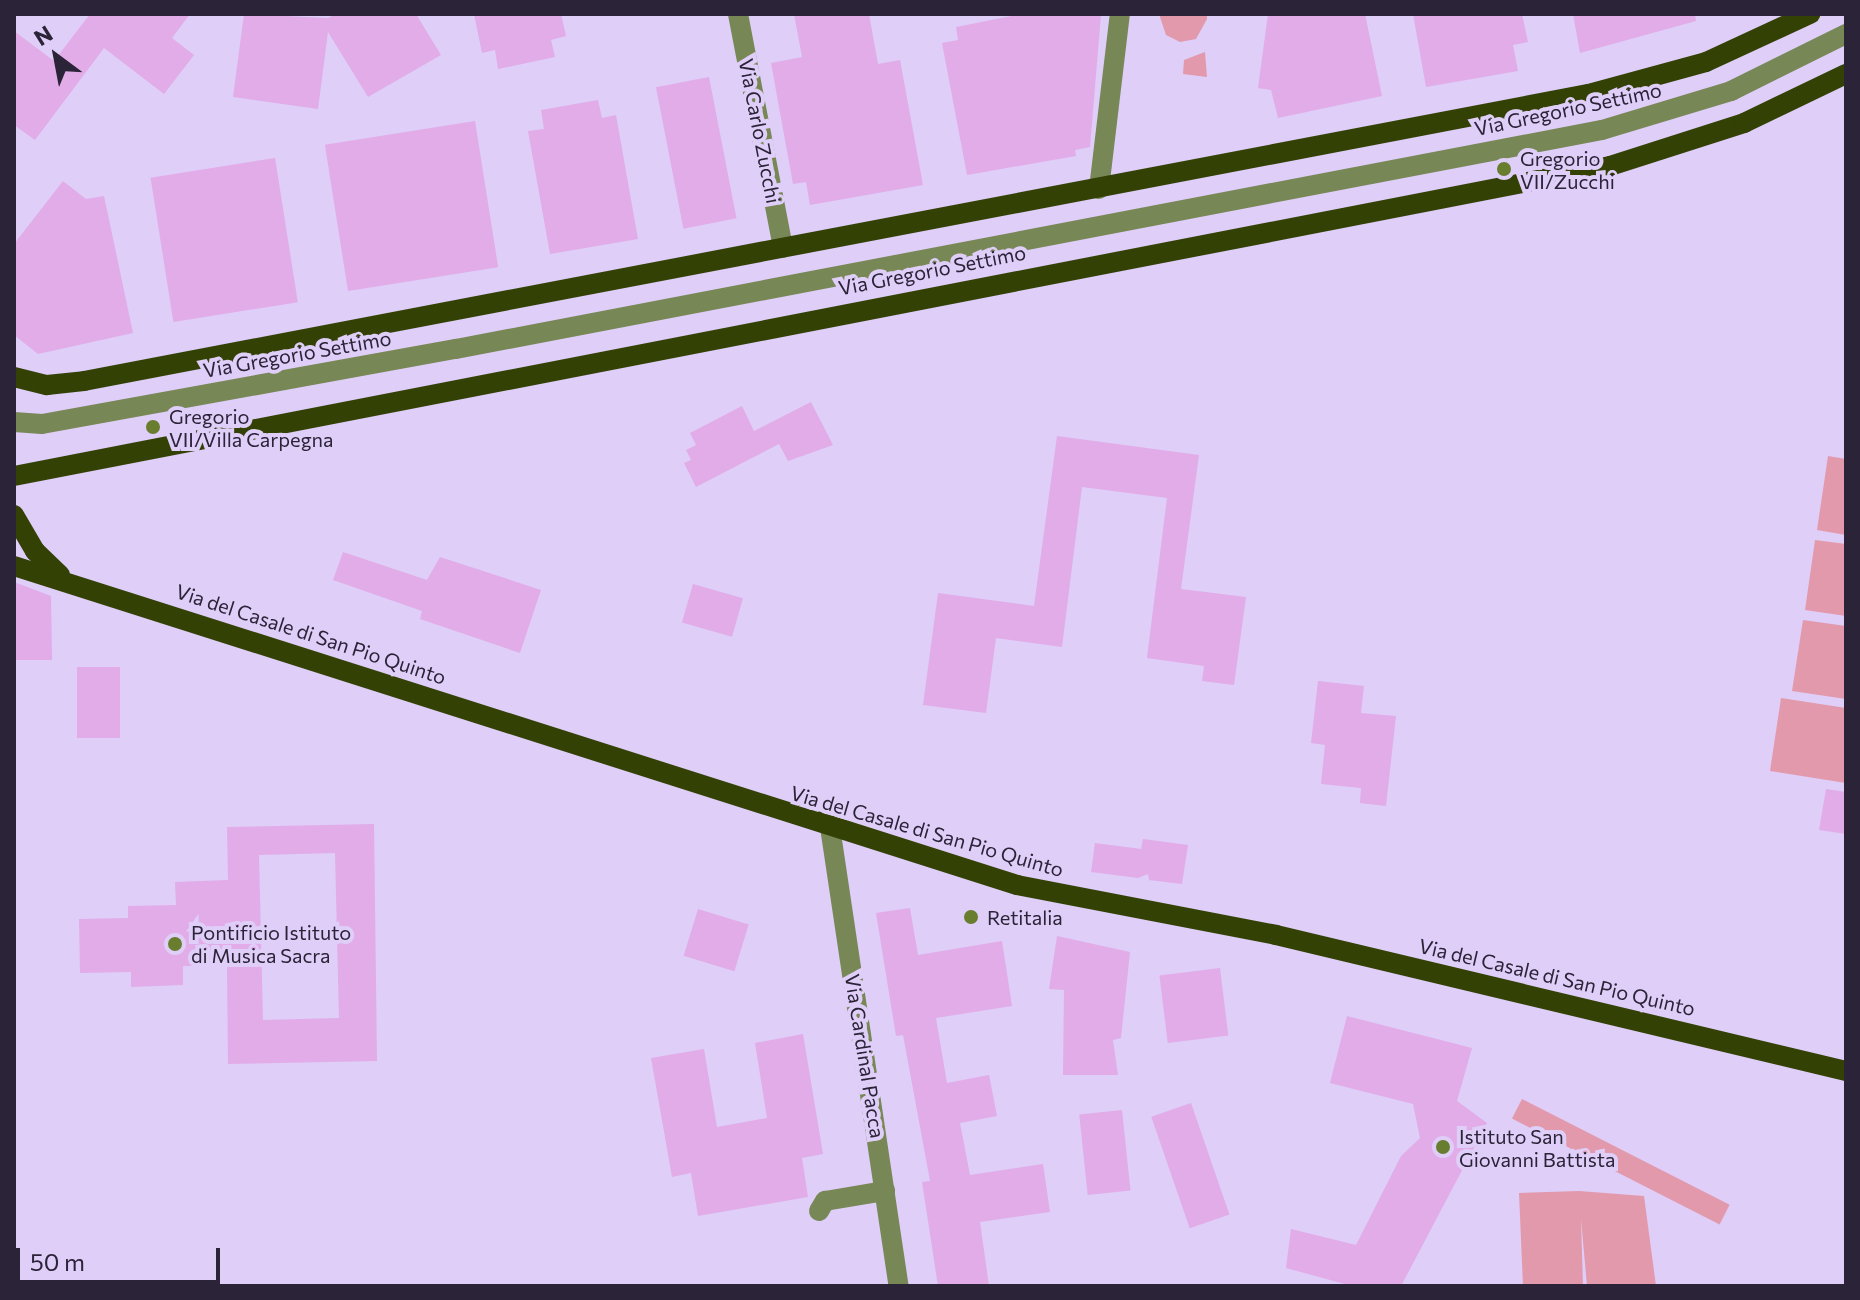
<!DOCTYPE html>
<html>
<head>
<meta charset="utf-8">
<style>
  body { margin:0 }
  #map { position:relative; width:1860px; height:1300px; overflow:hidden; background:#decef8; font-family:Commissioner,sans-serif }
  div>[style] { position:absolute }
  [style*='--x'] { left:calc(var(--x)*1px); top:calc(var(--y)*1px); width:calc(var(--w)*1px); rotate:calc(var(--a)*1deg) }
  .green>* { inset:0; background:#e399ac; transform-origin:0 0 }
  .building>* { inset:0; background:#e1ace8; transform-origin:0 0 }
  .minor>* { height:20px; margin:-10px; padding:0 10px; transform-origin:10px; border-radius:10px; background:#788756 }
  .major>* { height:20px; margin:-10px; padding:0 10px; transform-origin:10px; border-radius:10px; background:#334105 }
  .dots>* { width:22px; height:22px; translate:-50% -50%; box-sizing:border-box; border:4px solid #decef8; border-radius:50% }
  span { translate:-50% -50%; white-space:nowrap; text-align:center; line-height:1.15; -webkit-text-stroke:8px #decef8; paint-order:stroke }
  .street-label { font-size:20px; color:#2b2337 }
  .poi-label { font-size:20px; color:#2b2337 }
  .left { translate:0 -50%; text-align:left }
  .frame { position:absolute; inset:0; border:16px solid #2b2337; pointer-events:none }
  .north { position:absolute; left:16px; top:16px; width:80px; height:80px; -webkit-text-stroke:6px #decef8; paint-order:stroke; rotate:328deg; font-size:22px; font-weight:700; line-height:32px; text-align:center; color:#2b2337 }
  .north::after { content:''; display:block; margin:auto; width:28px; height:36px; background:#2b2337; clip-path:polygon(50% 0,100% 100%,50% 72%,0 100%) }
  .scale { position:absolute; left:16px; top:1248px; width:204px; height:36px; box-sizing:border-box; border:4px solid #2b2337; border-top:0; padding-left:10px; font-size:24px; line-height:28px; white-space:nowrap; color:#2b2337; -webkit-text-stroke:6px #decef8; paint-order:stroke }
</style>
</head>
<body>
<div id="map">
  <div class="green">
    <div style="clip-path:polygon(1159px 14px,1207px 14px,1207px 19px,1196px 39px,1180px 42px,1166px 35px)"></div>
    <div style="clip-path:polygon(1205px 52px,1207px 77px,1183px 74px,1184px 60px)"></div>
    <div style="clip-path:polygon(1828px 456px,1846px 459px,1846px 535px,1817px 530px)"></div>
    <div style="clip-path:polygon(1815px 540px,1846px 544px,1846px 616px,1805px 610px)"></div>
    <div style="clip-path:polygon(1803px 620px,1846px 626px,1846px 699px,1792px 691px)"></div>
    <div style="clip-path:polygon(1781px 698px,1846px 708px,1846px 783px,1770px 771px)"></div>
    <div style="left:1522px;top:1099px;width:233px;height:22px;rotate:27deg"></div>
    <div style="clip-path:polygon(1579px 1191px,1644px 1196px,1656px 1286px,1587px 1286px,1581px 1219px,1583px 1286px,1523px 1286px,1519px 1193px)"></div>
  </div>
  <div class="building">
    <div style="clip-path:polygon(90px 14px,190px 14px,172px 38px,194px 55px,164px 94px,104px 48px,35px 140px,14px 125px,14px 31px,54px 61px)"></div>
    <div style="clip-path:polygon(244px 14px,328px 18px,336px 14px,416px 14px,441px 55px,368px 97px,328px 32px,318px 109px,233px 97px)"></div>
    <div style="clip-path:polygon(474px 14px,561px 14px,566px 36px,551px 40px,555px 57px,498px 69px,495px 50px,482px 53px)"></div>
    <div style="clip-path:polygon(794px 14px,869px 14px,878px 64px,900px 60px,923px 185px,810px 205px,806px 182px,793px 184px,771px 63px,802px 57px)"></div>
    <div style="clip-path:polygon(1022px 14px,1101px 14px,1090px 147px,1075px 150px,1076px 156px,967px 175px,942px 43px,958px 40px,956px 27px)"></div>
    <div style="clip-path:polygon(1268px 14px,1365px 14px,1382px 96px,1278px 118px,1271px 90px,1258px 88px)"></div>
    <div style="clip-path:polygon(1413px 14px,1522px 14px,1528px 42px,1513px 45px,1518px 71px,1426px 87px)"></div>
    <div style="clip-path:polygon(1573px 14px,1695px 14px,1696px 21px,1580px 53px)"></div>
    <div style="left:709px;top:77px;width:144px;height:54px;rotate:79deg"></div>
    <div style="clip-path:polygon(598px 100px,602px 118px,616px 115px,638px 239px,550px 254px,528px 131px,544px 129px,541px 110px)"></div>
    <div style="left:475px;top:121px;width:148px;height:152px;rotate:81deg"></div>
    <div style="left:275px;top:158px;width:146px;height:126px;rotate:81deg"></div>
    <div style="clip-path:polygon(63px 181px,86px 199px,104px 196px,133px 333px,38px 354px,14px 335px,14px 244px)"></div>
    <div style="clip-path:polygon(811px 402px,833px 445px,788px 461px,779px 444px,696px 487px,684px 463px,691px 460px,686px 450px,696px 445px,690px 433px,742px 406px,754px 431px)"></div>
    <div style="clip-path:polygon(1057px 436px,1199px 455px,1181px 589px,1246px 597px,1234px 685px,1202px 681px,1204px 666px,1147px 658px,1167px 498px,1082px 487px,1062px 647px,996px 638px,986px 713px,923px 705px,938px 593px,1034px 606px)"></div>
    <div style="clip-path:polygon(343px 552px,427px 580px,440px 557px,541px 590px,520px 653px,420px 619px,422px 611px,333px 580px)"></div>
    <div style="clip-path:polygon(14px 582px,51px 596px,52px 660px,14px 660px)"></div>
    <div style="left:693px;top:584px;width:52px;height:40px;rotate:16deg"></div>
    <div style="left:77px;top:667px;width:43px;height:71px"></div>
    <div style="clip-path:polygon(1318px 681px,1364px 686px,1361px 713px,1396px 716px,1386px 806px,1360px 803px,1361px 788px,1321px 784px,1325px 745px,1311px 743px)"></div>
    <div style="clip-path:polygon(1826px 789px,1846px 792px,1846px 834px,1819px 830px)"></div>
    <div style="clip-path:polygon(evenodd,374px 824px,377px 1061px,228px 1064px,227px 966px,183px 966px,183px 985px,131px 987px,131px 972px,80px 973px,79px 919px,128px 918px,128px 906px,176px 905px,175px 882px,228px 880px,227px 827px,374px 824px,335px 853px,339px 1018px,263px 1020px,259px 855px,335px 853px)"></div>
    <div style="clip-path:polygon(1143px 839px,1188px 845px,1182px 884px,1149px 880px,1148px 874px,1138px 878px,1091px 872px,1095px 843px,1141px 849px)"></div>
    <div style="clip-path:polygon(910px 908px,918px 955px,1002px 941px,1012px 1006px,936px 1018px,947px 1083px,989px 1075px,997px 1116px,960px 1123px,970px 1175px,1043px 1164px,1050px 1212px,980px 1222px,989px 1286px,938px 1286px,922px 1182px,930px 1181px,903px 1035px,896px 1036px,876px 913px)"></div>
    <div style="left:698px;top:909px;width:53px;height:49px;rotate:17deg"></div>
    <div style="clip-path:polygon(1057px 936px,1130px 952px,1121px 1038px,1113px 1040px,1118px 1075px,1063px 1075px,1064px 990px,1049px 989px)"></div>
    <div style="left:1220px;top:968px;width:68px;height:61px;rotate:83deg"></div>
    <div style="clip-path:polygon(1347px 1016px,1472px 1048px,1457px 1101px,1487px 1123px,1401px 1286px,1352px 1286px,1286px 1268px,1291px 1229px,1356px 1245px,1401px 1156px,1420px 1138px,1413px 1104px,1330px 1083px)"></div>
    <div style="clip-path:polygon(803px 1034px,823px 1154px,802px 1158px,808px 1197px,698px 1216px,691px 1173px,672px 1177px,651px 1058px,704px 1049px,717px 1127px,767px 1118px,755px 1043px)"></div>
    <div style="left:1191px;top:1103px;width:118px;height:42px;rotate:71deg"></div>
    <div style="left:1122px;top:1110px;width:81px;height:43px;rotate:84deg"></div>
  </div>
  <div class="minor">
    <div style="--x:738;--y:14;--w:238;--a:79.1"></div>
    <div style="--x:1099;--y:189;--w:176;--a:-83.2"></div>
    <div style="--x:14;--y:422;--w:28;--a:4"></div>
    <div style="--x:42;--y:424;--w:421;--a:-10.3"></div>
    <div style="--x:456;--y:349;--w:1167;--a:-10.82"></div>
    <div style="--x:1602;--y:130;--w:135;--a:-16.8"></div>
    <div style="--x:1731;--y:91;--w:128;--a:-26.4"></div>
    <div style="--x:830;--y:827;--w:464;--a:81.5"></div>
    <div style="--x:819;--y:1211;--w:12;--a:-59"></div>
    <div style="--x:825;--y:1201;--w:61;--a:-9.5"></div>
  </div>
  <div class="major">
    <div style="--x:14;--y:377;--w:34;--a:14"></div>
    <div style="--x:47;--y:385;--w:37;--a:-6"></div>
    <div style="--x:84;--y:381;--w:1532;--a:-10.8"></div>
    <div style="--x:1589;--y:94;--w:121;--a:-15.3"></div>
    <div style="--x:1706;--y:62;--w:115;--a:-24.8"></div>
    <div style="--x:14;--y:476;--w:1626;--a:-10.99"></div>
    <div style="--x:1610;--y:166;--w:141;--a:-17.8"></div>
    <div style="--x:1744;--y:123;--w:113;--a:-25.7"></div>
    <div style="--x:14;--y:515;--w:42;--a:59.7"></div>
    <div style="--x:35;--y:551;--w:35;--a:44"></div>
    <div style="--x:14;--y:566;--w:1053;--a:17.64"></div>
    <div style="--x:1017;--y:885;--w:264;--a:10.9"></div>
    <div style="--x:1276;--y:935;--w:586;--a:13.42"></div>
  </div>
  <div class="dots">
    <div style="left:1504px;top:169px;background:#687d2e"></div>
    <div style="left:153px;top:427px;background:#687d2e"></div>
    <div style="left:971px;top:917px;background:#687d2e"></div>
    <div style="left:175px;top:944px;background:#687d2e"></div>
    <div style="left:1443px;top:1147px;background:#687d2e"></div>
  </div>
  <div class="street-label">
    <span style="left:1568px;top:109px;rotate:-12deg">Via Gregorio Settimo</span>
    <span style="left:760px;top:131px;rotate:79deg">Via Carlo Zucchi</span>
    <span style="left:932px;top:270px;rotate:-11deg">Via Gregorio Settimo</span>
    <span style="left:297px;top:354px;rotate:-10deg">Via Gregorio Settimo</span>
    <span style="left:311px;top:634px;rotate:18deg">Via del Casale di San Pio Quinto</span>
    <span style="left:927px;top:831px;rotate:16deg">Via del Casale di San Pio Quinto</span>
    <span style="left:1557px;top:977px;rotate:13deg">Via del Casale di San Pio Quinto</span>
    <span style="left:865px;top:1056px;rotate:81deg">Via Cardinal Pacca</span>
  </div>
  <div class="poi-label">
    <span class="left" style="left:1520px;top:170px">Gregorio<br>VII/Zucchi</span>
    <span class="left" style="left:169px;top:428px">Gregorio<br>VII/Villa Carpegna</span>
    <span class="left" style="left:987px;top:917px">Retitalia</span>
    <span class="left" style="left:191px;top:944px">Pontificio Istituto<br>di Musica Sacra</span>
    <span class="left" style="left:1459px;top:1148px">Istituto San<br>Giovanni Battista</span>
  </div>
  <div class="frame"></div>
  <div class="north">N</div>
  <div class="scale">50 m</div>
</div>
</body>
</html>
